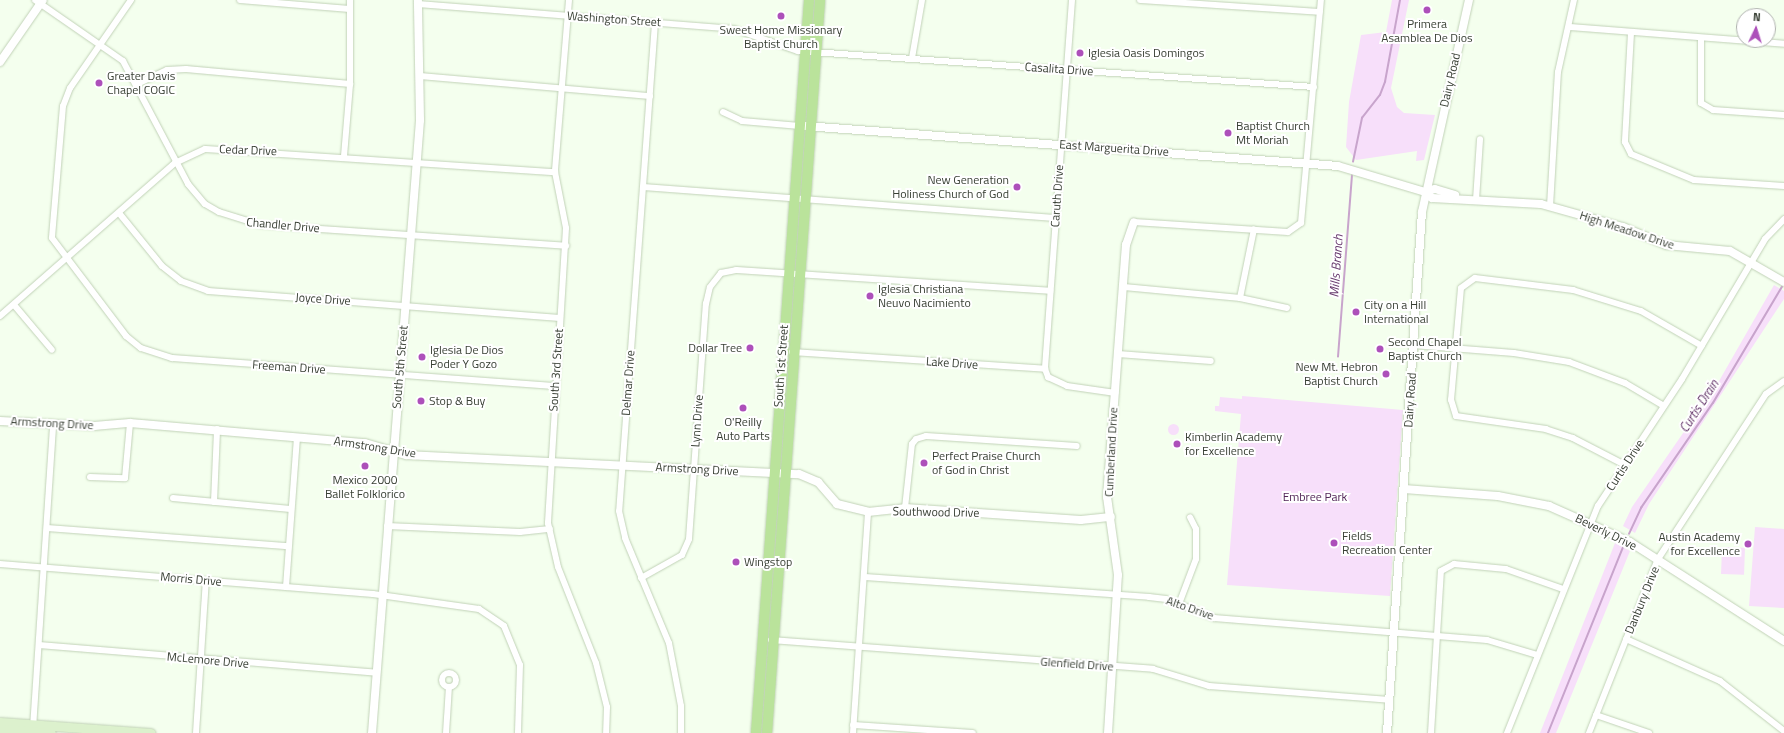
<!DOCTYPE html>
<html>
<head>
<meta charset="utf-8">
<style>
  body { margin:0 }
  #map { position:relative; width:1784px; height:733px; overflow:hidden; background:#f4ffee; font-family:"Titillium Web",sans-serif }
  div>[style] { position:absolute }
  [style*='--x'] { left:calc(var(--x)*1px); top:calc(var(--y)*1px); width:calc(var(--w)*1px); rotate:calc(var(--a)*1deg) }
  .green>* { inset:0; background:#f7dffa; transform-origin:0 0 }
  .round { border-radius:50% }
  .stream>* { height:1.5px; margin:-0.75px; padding:0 0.75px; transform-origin:0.75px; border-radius:0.75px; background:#c8a4cc }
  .roads { filter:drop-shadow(0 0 1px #c1d2b7) drop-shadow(0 0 1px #c1d2b7) }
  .minor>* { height:6px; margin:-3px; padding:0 3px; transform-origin:3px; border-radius:3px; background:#fff }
  .minor>.ring { margin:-3px; padding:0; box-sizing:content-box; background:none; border:6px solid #fff; border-radius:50% }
  .tertiary>* { height:8px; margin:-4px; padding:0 4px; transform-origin:4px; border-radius:4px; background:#fff }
  .secondary>* { height:9px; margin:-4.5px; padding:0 4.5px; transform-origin:4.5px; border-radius:4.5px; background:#dcf1cd }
  .primary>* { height:10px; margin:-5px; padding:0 5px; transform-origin:5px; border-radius:5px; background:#bae39b }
  .dots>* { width:11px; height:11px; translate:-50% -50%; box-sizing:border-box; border:2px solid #fff; border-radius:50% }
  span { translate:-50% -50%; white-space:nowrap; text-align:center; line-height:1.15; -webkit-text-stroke:4px #fff; paint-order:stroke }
  .street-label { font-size:12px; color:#383f34 }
  .poi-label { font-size:12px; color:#383f34 }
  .left { translate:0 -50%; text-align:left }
  .right { translate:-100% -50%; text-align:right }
  .park-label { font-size:12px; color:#522658 }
  .water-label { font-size:13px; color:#673a6d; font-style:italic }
  .north { position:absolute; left:1736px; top:8px; width:40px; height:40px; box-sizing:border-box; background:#fff; border:1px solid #afb2ae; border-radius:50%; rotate:4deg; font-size:11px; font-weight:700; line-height:16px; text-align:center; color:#383f34 }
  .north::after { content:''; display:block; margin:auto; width:14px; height:18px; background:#ad50ba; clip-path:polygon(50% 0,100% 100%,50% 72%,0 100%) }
</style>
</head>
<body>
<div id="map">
  <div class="green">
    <div style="clip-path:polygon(1392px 0,1409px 0,1391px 88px,1397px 107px,1404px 113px,1435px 115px,1424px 160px,1416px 161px,1417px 151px,1356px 160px,1346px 147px,1349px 102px,1361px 35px,1386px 32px)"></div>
    <div style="clip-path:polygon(1774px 285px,1784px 291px,1784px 299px,1649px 504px,1635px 533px,1623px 526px,1632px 507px,1719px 381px)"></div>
    <div style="clip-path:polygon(1242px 396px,1403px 410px,1390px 596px,1227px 585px,1241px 414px,1215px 411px,1215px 406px,1219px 406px,1220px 397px,1242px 399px)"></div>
    <div class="round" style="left:1167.5px;top:423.5px;width:11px;height:11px"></div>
    <div style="clip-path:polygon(1755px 527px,1784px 529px,1784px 608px,1749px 606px)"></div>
    <div style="clip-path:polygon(1615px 543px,1630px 551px,1556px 733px,1540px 733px)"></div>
    <div style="left:1722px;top:547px;width:23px;height:27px;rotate:2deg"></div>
  </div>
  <div class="stream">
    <div style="--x:1353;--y:162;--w:45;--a:-78.4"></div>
    <div style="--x:1362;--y:118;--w:29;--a:-52"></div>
    <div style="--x:1380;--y:95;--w:14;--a:-69"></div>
    <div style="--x:1385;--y:82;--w:83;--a:-79.6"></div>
    <div style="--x:1338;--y:357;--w:182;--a:-85.6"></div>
    <div style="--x:1629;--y:534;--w:29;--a:-65"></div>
    <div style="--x:1641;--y:508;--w:127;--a:-55.6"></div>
    <div style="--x:1713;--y:403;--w:135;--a:-59.3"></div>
    <div style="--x:1548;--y:733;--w:203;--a:-68"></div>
  </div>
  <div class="roads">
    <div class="minor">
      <div style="--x:35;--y:0;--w:107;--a:34.7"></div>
      <div style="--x:123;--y:61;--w:139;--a:62.1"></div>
      <div style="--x:188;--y:184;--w:26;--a:50"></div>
      <div style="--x:205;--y:204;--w:16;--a:30"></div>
      <div style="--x:219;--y:212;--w:44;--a:17.2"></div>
      <div style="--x:261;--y:225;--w:306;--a:3.9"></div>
      <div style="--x:131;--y:0;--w:107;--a:124.7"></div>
      <div style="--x:70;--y:88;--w:19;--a:111"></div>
      <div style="--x:63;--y:106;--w:132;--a:94.8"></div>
      <div style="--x:52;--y:238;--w:123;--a:52.9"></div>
      <div style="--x:126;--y:336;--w:19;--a:39"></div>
      <div style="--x:141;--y:348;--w:33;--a:18"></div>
      <div style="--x:172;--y:358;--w:383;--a:4.2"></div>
      <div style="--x:240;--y:0;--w:110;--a:4.7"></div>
      <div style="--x:569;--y:0;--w:173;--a:94.7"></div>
      <div style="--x:555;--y:172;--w:57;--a:78.9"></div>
      <div style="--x:566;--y:228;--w:296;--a:93.5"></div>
      <div style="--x:548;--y:523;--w:45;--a:77.2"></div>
      <div style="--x:558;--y:567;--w:103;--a:68.4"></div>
      <div style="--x:596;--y:663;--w:45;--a:76"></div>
      <div style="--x:607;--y:707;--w:26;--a:92"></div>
      <div style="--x:1072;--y:0;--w:370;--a:94.2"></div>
      <div style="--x:1045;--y:369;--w:9;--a:69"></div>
      <div style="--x:1048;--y:377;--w:21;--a:25"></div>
      <div style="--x:1067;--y:386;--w:49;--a:8.3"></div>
      <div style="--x:1140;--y:0;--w:180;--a:3.8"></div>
      <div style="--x:418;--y:4;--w:317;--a:4.5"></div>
      <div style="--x:734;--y:29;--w:68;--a:19"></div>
      <div style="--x:798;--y:51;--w:517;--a:3.99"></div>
      <div style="--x:655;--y:23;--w:489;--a:94.2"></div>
      <div style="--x:619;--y:511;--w:28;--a:77"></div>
      <div style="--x:625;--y:538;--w:114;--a:67.3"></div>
      <div style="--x:669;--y:643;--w:64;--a:79.2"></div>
      <div style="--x:681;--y:706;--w:27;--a:90"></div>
      <div style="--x:1570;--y:27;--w:215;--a:4.5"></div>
      <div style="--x:1631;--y:33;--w:109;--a:93.2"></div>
      <div style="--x:1625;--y:142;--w:13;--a:63"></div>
      <div style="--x:1631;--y:154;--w:68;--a:22.4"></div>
      <div style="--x:1694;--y:180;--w:90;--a:3.8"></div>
      <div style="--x:1701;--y:38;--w:65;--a:90"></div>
      <div style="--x:1701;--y:103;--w:14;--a:30"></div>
      <div style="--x:1713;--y:110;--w:71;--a:4"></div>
      <div style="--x:912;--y:58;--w:59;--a:-80.2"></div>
      <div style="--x:420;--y:76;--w:231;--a:5"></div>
      <div style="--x:137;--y:84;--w:33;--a:-25"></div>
      <div style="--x:167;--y:70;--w:19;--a:-3"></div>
      <div style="--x:186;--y:69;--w:165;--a:5.2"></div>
      <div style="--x:723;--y:112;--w:21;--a:25"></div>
      <div style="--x:742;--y:121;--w:58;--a:4.9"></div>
      <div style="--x:344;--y:156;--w:72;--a:-85.2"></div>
      <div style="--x:350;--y:84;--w:84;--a:-90"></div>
      <div style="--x:643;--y:187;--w:413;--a:4.3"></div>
      <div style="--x:1476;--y:200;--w:61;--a:-86.2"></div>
      <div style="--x:1550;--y:206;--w:134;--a:-86.6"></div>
      <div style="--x:1558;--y:72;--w:74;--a:-77.5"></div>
      <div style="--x:119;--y:213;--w:68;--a:50.9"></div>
      <div style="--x:162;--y:266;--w:24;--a:38"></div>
      <div style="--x:181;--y:281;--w:29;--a:20"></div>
      <div style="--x:208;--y:291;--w:353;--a:4.4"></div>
      <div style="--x:1134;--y:222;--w:154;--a:3.7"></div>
      <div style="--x:1288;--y:232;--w:16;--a:-35"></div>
      <div style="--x:1301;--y:223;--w:224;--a:-84.9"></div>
      <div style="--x:1124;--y:287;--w:117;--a:5.4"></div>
      <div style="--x:1240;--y:298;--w:48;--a:12"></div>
      <div style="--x:1240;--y:298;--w:70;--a:-78.5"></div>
      <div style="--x:15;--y:306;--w:57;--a:49.9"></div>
      <div style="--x:0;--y:316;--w:232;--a:-41.2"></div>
      <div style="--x:175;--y:163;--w:33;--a:-25"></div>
      <div style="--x:205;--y:149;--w:351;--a:3.8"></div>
      <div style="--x:1413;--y:345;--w:101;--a:4.5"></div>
      <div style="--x:1514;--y:353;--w:56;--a:9.3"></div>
      <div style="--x:1569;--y:362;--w:60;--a:20.6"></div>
      <div style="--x:1625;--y:383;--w:45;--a:30.5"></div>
      <div style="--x:792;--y:352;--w:254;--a:3.8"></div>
      <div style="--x:1118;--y:354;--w:93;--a:4.3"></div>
      <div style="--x:1625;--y:465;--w:59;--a:-152.6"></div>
      <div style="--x:1573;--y:438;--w:28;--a:-162"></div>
      <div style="--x:1546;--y:429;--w:91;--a:-171.8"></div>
      <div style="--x:1456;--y:416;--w:17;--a:-107"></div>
      <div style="--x:1451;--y:400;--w:112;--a:-84.9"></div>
      <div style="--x:1461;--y:288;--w:17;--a:-36"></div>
      <div style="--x:1475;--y:278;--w:99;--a:7"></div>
      <div style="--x:1573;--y:290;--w:71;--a:17.2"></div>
      <div style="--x:1641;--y:311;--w:70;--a:29.8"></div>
      <div style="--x:90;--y:477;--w:35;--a:2"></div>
      <div style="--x:125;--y:478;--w:55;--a:-84.8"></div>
      <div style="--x:173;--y:498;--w:118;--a:5.4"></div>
      <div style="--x:214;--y:502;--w:73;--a:-87.6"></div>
      <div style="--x:905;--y:508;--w:64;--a:-83.8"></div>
      <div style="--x:912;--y:444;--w:6;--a:-51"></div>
      <div style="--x:916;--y:439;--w:10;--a:-17"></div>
      <div style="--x:926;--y:436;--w:151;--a:3.8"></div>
      <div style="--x:387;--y:526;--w:133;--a:2.6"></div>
      <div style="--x:520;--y:532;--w:30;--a:-6"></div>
      <div style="--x:47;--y:528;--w:242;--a:4.3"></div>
      <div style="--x:0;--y:564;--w:374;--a:4.6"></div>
      <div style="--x:373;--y:594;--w:107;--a:8.1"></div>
      <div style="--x:479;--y:609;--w:30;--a:34"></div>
      <div style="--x:504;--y:626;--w:42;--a:67.7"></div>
      <div style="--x:520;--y:665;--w:68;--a:91.7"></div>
      <div style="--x:865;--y:577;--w:285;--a:4"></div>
      <div style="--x:1149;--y:597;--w:17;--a:7"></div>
      <div style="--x:1166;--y:599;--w:52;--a:21.6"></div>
      <div style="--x:1214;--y:618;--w:274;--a:4.6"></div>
      <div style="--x:1487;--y:640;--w:52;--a:16.7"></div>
      <div style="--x:641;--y:578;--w:47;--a:-29.3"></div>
      <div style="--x:682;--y:555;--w:17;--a:-66"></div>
      <div style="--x:689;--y:539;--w:236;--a:-85.9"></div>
      <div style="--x:706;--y:304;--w:17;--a:-77"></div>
      <div style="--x:710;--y:287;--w:18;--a:-52"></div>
      <div style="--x:721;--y:273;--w:15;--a:-11"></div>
      <div style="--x:736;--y:270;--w:315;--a:3.8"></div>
      <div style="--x:286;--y:587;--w:150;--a:-85.8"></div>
      <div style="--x:1179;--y:604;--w:48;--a:-69.3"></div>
      <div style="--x:1196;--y:559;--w:30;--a:-90"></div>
      <div style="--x:1196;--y:529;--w:13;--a:-117"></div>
      <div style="--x:1626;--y:639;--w:103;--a:24.1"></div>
      <div style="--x:1720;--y:681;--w:81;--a:38"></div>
      <div style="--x:771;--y:640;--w:383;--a:4.3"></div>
      <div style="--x:1153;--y:669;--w:59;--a:16.9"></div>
      <div style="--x:1209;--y:686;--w:181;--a:4.4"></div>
      <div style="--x:39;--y:645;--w:339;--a:4.7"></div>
      <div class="ring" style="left:442px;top:673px;width:8px;height:8px"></div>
      <div style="--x:1596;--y:715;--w:56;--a:18.8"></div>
      <div style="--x:853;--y:725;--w:120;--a:3.8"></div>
      <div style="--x:33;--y:728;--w:305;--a:-86.2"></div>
      <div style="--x:196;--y:733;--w:153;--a:-86.3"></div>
      <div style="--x:446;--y:733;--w:46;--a:-86.3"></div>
      <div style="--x:853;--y:733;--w:222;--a:-86.1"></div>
      <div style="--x:1431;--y:733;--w:162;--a:-86.5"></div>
      <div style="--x:1441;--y:571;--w:15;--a:-28"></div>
      <div style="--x:1454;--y:564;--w:52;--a:5.5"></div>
      <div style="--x:1506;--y:569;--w:60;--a:19.3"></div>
      <div style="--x:1507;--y:733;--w:245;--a:-68.2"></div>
      <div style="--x:1598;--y:506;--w:152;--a:-56.5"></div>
      <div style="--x:1682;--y:379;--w:163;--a:-59.3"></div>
      <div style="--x:1765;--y:239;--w:28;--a:-46"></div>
      <div style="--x:1589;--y:733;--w:187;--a:-68.4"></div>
      <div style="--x:1658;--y:559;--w:197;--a:-56.8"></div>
      <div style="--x:1766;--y:394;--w:22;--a:-36"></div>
    </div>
    <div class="tertiary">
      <div style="--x:0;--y:62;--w:75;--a:-55.3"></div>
      <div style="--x:805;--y:126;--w:534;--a:4.29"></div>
      <div style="--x:1338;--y:166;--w:91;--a:16.6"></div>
      <div style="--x:1425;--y:192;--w:9;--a:41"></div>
      <div style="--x:1432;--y:198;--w:109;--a:3.2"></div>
      <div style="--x:1541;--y:204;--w:85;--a:15.7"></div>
      <div style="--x:1623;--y:227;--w:47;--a:22.7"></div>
      <div style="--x:1666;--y:245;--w:64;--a:5.4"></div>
      <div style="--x:1730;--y:251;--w:62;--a:29.9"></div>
      <div style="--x:1425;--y:192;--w:10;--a:-17"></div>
      <div style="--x:1435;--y:189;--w:21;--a:17"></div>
      <div style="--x:0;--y:421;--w:94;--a:3"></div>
      <div style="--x:94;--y:426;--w:36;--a:-5"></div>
      <div style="--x:130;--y:423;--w:236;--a:4.9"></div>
      <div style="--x:365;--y:443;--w:43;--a:16.3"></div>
      <div style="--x:406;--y:455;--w:393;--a:2.8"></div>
      <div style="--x:799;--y:474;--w:21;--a:23"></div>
      <div style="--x:818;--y:482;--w:29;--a:49"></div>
      <div style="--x:837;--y:504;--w:32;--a:14"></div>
      <div style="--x:868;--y:512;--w:37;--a:-6"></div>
      <div style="--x:905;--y:508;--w:176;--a:3.9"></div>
      <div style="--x:1081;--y:520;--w:30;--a:-6"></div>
      <div style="--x:1404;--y:489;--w:94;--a:4.3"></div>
      <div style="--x:1498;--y:496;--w:52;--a:11.1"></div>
      <div style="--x:1549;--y:506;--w:89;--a:24"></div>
      <div style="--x:1630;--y:542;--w:183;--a:32.7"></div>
      <div style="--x:372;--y:733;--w:615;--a:-85.52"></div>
      <div style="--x:420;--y:120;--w:120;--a:-91"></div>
      <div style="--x:1108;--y:733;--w:158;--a:-86.4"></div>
      <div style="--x:1118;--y:575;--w:79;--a:-98"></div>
      <div style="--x:1107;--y:497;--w:253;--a:-85.7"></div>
      <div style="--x:1126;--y:245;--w:24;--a:-71"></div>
      <div style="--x:1387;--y:733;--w:522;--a:-86.16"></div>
      <div style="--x:1422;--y:212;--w:217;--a:-77.5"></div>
    </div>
    <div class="secondary">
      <div style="--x:0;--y:722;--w:151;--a:4.2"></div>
      <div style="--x:0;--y:729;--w:51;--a:4.5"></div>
    </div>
    <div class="primary">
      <div style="--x:756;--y:733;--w:735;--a:-85.86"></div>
      <div style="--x:767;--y:733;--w:735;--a:-85.86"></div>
    </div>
  </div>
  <div class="dots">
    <div style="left:1427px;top:10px;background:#ad50ba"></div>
    <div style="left:781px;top:16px;background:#ad50ba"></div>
    <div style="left:1080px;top:53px;background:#ad50ba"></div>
    <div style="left:99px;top:83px;background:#ad50ba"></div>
    <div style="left:1228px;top:133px;background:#ad50ba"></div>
    <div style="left:1017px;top:187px;background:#ad50ba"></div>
    <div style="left:870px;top:296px;background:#ad50ba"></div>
    <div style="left:1356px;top:312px;background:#ad50ba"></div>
    <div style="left:750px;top:348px;background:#ad50ba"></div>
    <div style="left:1380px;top:349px;background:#ad50ba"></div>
    <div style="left:422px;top:357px;background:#ad50ba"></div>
    <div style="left:1386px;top:374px;background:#ad50ba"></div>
    <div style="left:421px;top:401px;background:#ad50ba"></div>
    <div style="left:743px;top:408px;background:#ad50ba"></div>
    <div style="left:1177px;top:444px;background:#ad50ba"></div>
    <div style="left:924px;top:463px;background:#ad50ba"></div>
    <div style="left:365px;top:466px;background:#ad50ba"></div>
    <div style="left:1334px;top:543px;background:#ad50ba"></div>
    <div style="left:1748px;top:544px;background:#ad50ba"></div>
    <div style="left:736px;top:562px;background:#ad50ba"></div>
  </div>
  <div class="street-label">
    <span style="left:614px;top:19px;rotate:4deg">Washington Street</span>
    <span style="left:1059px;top:69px;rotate:4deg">Casalita Drive</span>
    <span style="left:1450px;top:80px;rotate:-77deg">Dairy Road</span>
    <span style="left:1114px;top:148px;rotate:4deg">East Marguerita Drive</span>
    <span style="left:248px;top:150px;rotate:2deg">Cedar Drive</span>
    <span style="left:1057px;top:196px;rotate:-86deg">Caruth Drive</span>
    <span style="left:283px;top:225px;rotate:5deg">Chandler Drive</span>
    <span style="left:1627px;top:230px;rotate:18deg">High Meadow Drive</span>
    <span style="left:323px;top:299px;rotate:4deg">Joyce Drive</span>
    <span style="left:952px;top:363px;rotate:4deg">Lake Drive</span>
    <span style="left:781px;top:366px;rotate:-86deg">South 1st Street</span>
    <span style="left:289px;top:367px;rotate:4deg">Freeman Drive</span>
    <span style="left:400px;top:367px;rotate:-85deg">South 5th Street</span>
    <span style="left:556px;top:370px;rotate:-86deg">South 3rd Street</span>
    <span style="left:628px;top:383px;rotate:-86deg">Delmar Drive</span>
    <span style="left:1410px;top:400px;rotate:-86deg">Dairy Road</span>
    <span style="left:697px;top:421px;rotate:-86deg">Lynn Drive</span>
    <span style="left:52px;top:423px;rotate:3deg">Armstrong Drive</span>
    <span style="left:375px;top:447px;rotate:9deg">Armstrong Drive</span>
    <span style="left:1111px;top:452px;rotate:-87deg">Cumberland Drive</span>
    <span style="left:1625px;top:465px;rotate:-57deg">Curtis Drive</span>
    <span style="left:697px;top:469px;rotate:3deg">Armstrong Drive</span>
    <span style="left:936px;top:512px;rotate:1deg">Southwood Drive</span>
    <span style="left:1606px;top:532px;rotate:26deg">Beverly Drive</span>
    <span style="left:191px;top:579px;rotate:5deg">Morris Drive</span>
    <span style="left:1642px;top:600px;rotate:-68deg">Danbury Drive</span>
    <span style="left:1190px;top:608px;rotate:19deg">Alto Drive</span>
    <span style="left:208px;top:660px;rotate:5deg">McLemore Drive</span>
    <span style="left:1077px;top:664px;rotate:4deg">Glenfield Drive</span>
  </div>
  <div class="poi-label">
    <span style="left:1427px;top:31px">Primera<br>Asamblea De Dios</span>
    <span style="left:781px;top:37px">Sweet Home Missionary<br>Baptist Church</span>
    <span class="left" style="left:1088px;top:53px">Iglesia Oasis Domingos</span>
    <span class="left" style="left:107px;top:83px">Greater Davis<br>Chapel COGIC</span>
    <span class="left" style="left:1236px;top:133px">Baptist Church<br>Mt Moriah</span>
    <span class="right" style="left:1009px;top:187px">New Generation<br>Holiness Church of God</span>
    <span class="left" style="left:878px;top:296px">Iglesia Christiana<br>Neuvo Nacimiento</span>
    <span class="left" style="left:1364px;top:312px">City on a Hill<br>International</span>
    <span class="left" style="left:1388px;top:349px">Second Chapel<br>Baptist Church</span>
    <span class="right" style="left:742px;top:348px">Dollar Tree</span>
    <span class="left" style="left:430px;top:357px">Iglesia De Dios<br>Poder Y Gozo</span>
    <span class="right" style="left:1378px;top:374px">New Mt. Hebron<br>Baptist Church</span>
    <span class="left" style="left:429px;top:401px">Stop &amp; Buy</span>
    <span style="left:743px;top:429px">O'Reilly<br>Auto Parts</span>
    <span class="left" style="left:1185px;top:444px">Kimberlin Academy<br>for Excellence</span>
    <span class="left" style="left:932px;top:463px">Perfect Praise Church<br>of God in Christ</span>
    <span style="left:365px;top:487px">Mexico 2000<br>Ballet Folklorico</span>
    <span class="left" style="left:1342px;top:543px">Fields<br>Recreation Center</span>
    <span class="right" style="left:1740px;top:544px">Austin Academy<br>for Excellence</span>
    <span class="left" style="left:744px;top:562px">Wingstop</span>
  </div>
  <div class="park-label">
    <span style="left:1315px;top:497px">Embree Park</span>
  </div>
  <div class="water-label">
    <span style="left:1336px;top:266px;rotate:-86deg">Mills Branch</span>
    <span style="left:1699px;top:406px;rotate:-57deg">Curtis Drain</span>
  </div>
  <div class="north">N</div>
</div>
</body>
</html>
